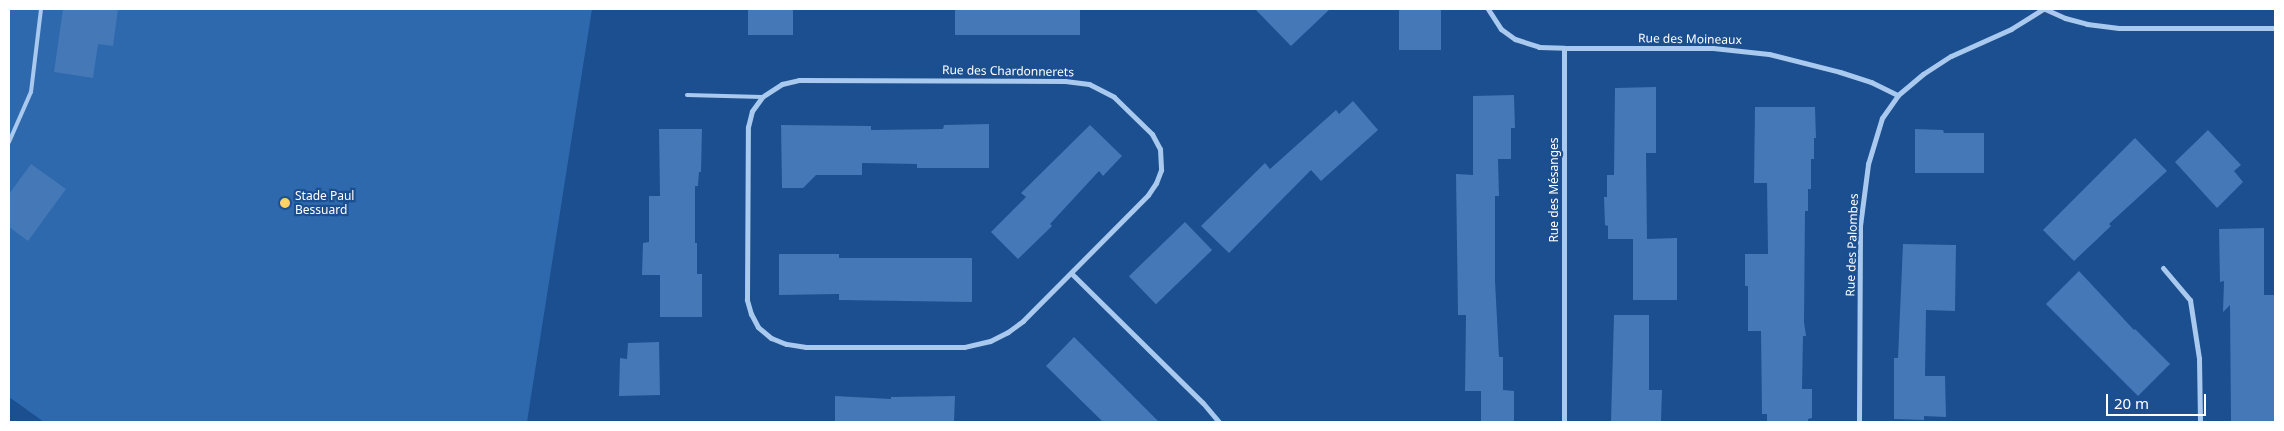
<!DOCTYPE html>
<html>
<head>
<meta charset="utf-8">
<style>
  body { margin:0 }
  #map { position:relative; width:2284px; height:431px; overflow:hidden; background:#1b4f8f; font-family:"Noto Sans",sans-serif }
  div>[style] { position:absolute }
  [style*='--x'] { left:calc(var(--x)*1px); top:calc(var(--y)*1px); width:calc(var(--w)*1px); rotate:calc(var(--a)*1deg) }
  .green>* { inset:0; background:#2e69ad }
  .building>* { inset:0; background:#4478b7; transform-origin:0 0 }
  .service>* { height:4px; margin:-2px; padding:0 2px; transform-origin:2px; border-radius:2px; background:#a9c9ee }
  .minor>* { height:5px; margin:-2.5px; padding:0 2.5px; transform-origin:2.5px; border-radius:2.5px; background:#a9c9ee }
  .dots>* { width:14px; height:14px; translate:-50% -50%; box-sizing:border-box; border:2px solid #1b4f8f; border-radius:50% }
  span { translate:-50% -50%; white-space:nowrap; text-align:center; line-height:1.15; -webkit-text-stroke:4.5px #1b4f8f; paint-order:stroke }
  .street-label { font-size:12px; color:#fff }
  .poi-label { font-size:12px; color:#fff }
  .left { translate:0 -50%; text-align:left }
  .frame { position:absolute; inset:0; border:10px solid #fff; pointer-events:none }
  .scale { position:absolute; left:2106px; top:394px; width:100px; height:22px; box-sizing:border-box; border:2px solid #fff; border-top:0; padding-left:6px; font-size:15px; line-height:18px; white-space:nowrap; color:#fff; -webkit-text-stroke:4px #1b4f8f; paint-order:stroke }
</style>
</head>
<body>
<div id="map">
  <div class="green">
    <div style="clip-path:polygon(9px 9px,592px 9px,527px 422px,44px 422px,9px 397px)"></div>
  </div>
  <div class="building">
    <div style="clip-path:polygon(63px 9px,118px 9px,113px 46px,98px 44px,93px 78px,54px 72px)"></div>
    <div style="left:748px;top:9px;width:45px;height:26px"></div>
    <div style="left:955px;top:9px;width:125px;height:26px"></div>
    <div style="clip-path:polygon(1255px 9px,1330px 9px,1291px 46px)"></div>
    <div style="left:1399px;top:9px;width:42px;height:41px"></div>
    <div style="clip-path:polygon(1656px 87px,1656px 153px,1646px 153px,1647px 239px,1677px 238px,1677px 300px,1633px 300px,1633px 239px,1608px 239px,1608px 226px,1605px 225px,1604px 197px,1607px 197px,1607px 175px,1614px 175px,1615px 88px)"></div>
    <div style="clip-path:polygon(1514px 95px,1515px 128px,1511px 128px,1511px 159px,1498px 159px,1499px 196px,1495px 196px,1495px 281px,1499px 357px,1503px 357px,1503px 390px,1514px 391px,1514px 422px,1481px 422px,1481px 391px,1465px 391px,1466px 315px,1458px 315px,1456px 174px,1473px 175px,1473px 96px)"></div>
    <div style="clip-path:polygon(1353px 101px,1378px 130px,1321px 181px,1311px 170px,1229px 253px,1201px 226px,1265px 163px,1270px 169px,1336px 110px,1339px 114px)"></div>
    <div style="clip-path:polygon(1755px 107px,1815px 107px,1816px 138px,1814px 138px,1814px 159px,1811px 159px,1811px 189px,1808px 189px,1808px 211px,1805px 211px,1804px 322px,1806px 336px,1803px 336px,1802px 389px,1812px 389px,1812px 418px,1808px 419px,1808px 422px,1767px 422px,1767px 414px,1762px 414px,1761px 331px,1748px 331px,1748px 286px,1745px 286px,1745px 254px,1768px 254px,1767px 183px,1754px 183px)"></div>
    <div style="clip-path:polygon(989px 124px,989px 168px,917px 168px,917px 164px,862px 163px,862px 175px,816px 175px,803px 188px,782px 188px,781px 125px,871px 126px,871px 130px,943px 129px,944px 125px)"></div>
    <div style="clip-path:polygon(1090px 125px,1122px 156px,1103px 176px,1099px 171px,1050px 224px,1052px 226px,1018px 259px,991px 232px,1026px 197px,1021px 193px)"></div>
    <div style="clip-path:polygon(659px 129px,702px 129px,701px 172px,699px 172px,698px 186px,695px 186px,695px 243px,697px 243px,697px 274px,702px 274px,702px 317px,660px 317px,660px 275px,642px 275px,643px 243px,649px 242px,649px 196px,660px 196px)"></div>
    <div style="clip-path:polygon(1915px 129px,1943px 130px,1944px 133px,1984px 133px,1984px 173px,1915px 173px)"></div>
    <div style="clip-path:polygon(2208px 130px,2241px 165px,2234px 171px,2243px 182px,2217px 208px,2175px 162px)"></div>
    <div style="clip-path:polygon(2135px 138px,2167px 171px,2109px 224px,2111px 226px,2074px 261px,2043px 230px)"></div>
    <div style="clip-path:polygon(31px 164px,66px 189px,28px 241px,9px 227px,9px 194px)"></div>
    <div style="left:1185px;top:222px;width:39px;height:78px;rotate:46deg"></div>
    <div style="clip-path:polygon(2264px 228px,2264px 295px,2275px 295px,2275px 422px,2231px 422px,2230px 305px,2223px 312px,2224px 281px,2220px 282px,2219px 229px)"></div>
    <div style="clip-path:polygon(1903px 244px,1956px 245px,1955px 311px,1926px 310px,1925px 376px,1945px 376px,1946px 417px,1924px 416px,1924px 420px,1894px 419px,1894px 358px,1898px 358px)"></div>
    <div style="clip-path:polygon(779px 254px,839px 254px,839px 258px,972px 258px,972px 302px,839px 300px,839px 294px,779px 295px)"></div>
    <div style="clip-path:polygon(2079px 271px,2134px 330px,2135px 329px,2170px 364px,2138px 396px,2046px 304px)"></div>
    <div style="clip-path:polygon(1614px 315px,1649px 315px,1649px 390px,1662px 390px,1661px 422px,1611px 421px)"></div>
    <div style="clip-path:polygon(1074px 337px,1159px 422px,1103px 422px,1046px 366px)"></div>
    <div style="clip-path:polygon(659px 342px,660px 395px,619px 396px,620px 358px,627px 359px,628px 343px)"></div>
    <div style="clip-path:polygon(835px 396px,891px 399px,891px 397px,955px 396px,954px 422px,835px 422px)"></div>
  </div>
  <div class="service">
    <div style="--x:687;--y:95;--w:75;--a:1.5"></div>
    <div style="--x:9;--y:142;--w:55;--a:-66.3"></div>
    <div style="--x:31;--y:92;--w:84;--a:-83.1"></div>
  </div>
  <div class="minor">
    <div style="--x:1488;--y:9;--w:24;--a:57"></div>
    <div style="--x:1501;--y:29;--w:17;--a:36"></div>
    <div style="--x:1515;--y:39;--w:25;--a:18"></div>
    <div style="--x:1539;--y:47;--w:25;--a:2"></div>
    <div style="--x:1564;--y:48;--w:374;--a:90"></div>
    <div style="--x:2045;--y:9;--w:22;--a:24"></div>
    <div style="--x:2065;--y:18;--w:23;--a:15"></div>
    <div style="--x:2087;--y:24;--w:32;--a:7"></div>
    <div style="--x:2119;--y:28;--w:156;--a:0"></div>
    <div style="--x:1564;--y:48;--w:149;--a:0"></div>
    <div style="--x:1713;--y:48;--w:56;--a:6.1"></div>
    <div style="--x:1769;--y:54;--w:73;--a:14.2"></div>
    <div style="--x:1840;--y:72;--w:33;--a:18"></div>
    <div style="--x:1871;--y:82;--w:30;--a:26"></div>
    <div style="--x:799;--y:80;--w:266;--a:0.2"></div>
    <div style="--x:1065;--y:81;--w:24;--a:7"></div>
    <div style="--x:1089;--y:84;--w:28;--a:27"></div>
    <div style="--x:1114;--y:97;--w:53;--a:44.2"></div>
    <div style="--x:1152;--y:134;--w:17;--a:62"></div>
    <div style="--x:1160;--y:149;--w:21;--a:87"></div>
    <div style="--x:1161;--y:170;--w:14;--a:111"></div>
    <div style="--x:1156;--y:183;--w:14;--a:124"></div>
    <div style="--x:1148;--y:195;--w:177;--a:134.8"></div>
    <div style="--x:1023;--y:321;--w:19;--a:144"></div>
    <div style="--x:1008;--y:332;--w:20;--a:153"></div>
    <div style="--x:990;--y:341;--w:27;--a:167"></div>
    <div style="--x:964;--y:347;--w:158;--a:180"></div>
    <div style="--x:806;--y:347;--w:20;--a:-171"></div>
    <div style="--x:786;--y:344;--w:16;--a:-158"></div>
    <div style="--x:771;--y:338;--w:17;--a:-140"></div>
    <div style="--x:758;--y:327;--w:15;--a:-118"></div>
    <div style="--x:751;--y:314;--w:15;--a:-106"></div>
    <div style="--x:747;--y:300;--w:173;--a:-89.7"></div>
    <div style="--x:748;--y:127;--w:16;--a:-76"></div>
    <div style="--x:752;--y:111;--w:17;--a:-54"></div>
    <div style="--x:762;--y:97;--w:24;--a:-33"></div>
    <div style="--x:782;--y:84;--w:17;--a:-13"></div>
    <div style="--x:2163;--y:268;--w:42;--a:49.8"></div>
    <div style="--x:2190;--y:300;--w:59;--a:81.2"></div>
    <div style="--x:2199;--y:358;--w:64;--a:89.1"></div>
    <div style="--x:1071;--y:273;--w:185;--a:44.6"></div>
    <div style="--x:1203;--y:403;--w:25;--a:50"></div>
    <div style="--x:1859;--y:422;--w:196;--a:-89.7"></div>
    <div style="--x:1860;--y:226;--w:63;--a:-82.6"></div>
    <div style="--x:1868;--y:164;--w:48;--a:-73.1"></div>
    <div style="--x:1882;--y:118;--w:28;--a:-55"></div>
    <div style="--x:1898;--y:95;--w:33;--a:-40"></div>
    <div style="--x:1923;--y:74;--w:33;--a:-33"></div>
    <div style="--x:1951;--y:56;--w:66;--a:-24.2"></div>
    <div style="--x:2011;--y:29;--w:38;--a:-32"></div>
  </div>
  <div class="dots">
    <div style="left:285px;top:203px;background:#ffd166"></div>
  </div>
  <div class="street-label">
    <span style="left:1690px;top:39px;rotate:1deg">Rue des Moineaux</span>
    <span style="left:1008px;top:71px;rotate:1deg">Rue des Chardonnerets</span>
    <span style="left:1554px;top:190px;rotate:-90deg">Rue des Mésanges</span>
    <span style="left:1852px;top:245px;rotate:-88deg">Rue des Palombes</span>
  </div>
  <div class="poi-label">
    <span class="left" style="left:295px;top:203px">Stade Paul<br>Bessuard</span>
  </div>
  <div class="frame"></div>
  <div class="scale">20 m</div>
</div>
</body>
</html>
